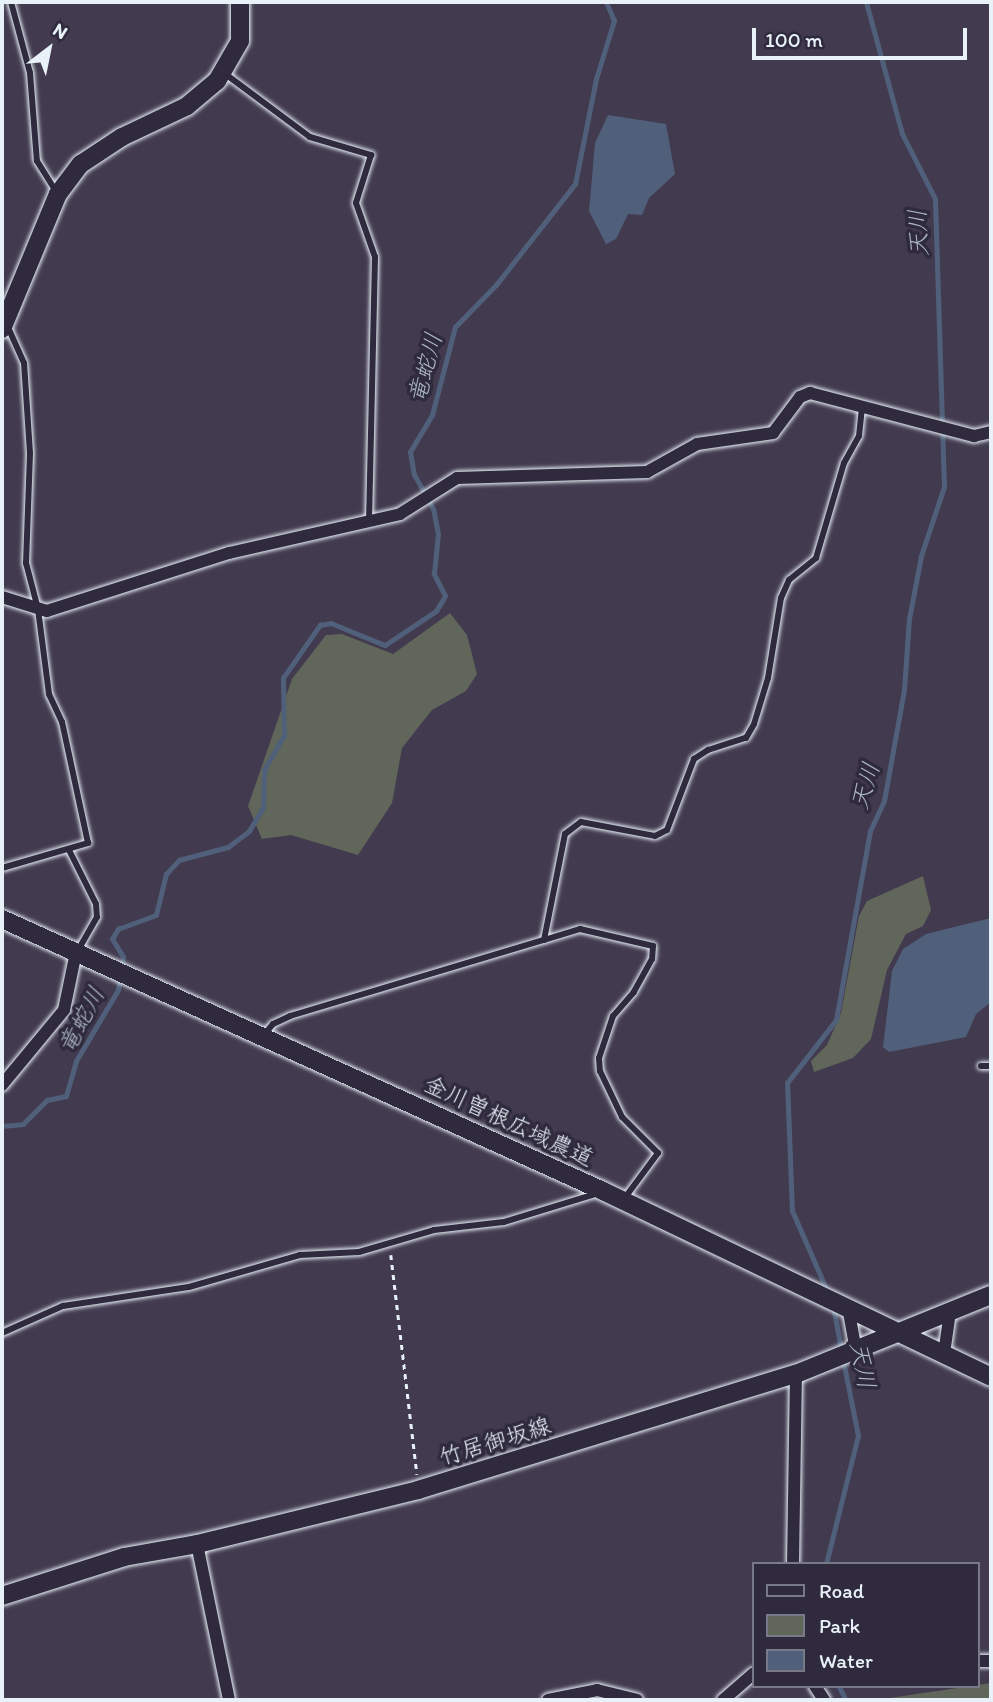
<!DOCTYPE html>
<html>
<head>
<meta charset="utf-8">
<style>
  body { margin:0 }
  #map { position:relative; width:993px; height:1702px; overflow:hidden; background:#423a4f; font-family:Itim,"Klee One",sans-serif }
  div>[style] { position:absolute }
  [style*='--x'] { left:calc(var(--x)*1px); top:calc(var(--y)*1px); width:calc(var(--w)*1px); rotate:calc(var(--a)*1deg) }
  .green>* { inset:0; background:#606659 }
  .water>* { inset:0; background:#50607a }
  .stream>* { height:4.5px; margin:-2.25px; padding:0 2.25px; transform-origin:2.25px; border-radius:2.25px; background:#50607a }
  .path>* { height:2.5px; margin-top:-1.25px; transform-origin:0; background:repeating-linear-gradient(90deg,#e8f1f8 0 5px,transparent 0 10px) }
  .roads { filter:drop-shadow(0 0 2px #e8f1f8) drop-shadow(0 0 2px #e8f1f8) }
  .lane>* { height:6px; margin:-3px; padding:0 3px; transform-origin:3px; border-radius:3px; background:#2f2a3d }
  .street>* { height:12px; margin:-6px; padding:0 6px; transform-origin:6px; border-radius:6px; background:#2f2a3d }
  .secondary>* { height:18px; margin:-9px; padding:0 9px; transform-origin:9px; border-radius:9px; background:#2f2a3d }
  span { translate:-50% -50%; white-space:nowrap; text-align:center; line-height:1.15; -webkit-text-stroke:7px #2f2a3d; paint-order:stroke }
  .street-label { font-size:23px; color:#e8f1f8 }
  .water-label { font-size:24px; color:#abb7c6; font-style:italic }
  .frame { position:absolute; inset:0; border:4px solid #e8f1f8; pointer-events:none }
  .legend { position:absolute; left:752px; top:1562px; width:228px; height:126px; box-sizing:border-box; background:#2f2a3d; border:2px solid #797a88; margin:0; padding:9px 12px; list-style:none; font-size:21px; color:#e8f1f8 }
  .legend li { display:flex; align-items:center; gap:14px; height:35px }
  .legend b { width:35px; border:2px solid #797a88 }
  .north { position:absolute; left:14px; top:14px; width:70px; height:70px; -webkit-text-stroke:5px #2f2a3d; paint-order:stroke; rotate:32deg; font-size:19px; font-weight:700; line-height:28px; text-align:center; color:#e8f1f8 }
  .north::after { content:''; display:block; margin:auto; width:24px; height:32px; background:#e8f1f8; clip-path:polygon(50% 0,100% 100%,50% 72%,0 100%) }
  .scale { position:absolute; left:752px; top:28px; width:215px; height:32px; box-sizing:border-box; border:4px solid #e8f1f8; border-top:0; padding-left:9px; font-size:21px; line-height:24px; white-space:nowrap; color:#e8f1f8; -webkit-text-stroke:5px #2f2a3d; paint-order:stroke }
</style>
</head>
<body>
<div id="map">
  <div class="green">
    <div style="clip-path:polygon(450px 613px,467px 635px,477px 674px,466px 691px,432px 710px,402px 748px,392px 803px,358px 855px,291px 835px,262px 839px,248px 806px,292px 679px,326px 635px,342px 634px,393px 654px)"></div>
    <div style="clip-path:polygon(923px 876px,931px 910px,923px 926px,906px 934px,887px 970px,871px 1039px,853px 1058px,814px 1072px,811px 1061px,827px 1045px,841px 1013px,859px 916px,867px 901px)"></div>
    <div style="clip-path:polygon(991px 1683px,991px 1700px,891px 1700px,890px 1698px)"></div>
  </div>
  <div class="water">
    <div style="clip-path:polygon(608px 115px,666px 124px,675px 174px,649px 198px,642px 215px,628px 214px,616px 239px,606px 244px,589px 211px,595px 143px)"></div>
    <div style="clip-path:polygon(991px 918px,991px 1002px,976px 1014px,966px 1037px,889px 1052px,883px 1047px,892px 971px,903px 949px,926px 934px)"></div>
  </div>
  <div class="stream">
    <div style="--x:122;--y:966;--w:9;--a:-84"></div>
    <div style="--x:123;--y:957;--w:21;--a:-121"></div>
    <div style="--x:112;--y:939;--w:12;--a:-59"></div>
    <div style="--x:118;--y:929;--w:40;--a:-20.2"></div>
    <div style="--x:156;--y:915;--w:42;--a:-76.3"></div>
    <div style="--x:166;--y:874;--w:19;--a:-47"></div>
    <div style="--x:179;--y:860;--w:51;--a:-14.9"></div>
    <div style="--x:228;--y:847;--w:26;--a:-37"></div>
    <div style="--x:249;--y:831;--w:27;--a:-59"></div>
    <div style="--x:263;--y:808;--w:38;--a:-88"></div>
    <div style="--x:264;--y:770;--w:39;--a:-60"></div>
    <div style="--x:284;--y:736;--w:58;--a:-91"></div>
    <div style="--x:283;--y:678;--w:65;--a:-55.1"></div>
    <div style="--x:320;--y:625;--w:11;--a:-10"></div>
    <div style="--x:331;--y:623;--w:58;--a:22.2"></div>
    <div style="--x:385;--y:645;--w:61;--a:-33.7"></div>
    <div style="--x:436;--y:611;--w:17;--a:-59"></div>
    <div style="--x:445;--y:596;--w:25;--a:-117"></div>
    <div style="--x:434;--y:574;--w:40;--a:-84.3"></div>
    <div style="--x:438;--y:534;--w:25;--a:-101"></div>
    <div style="--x:433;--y:509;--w:39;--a:-119"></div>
    <div style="--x:414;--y:475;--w:23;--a:-100"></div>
    <div style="--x:410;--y:452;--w:43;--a:-59.3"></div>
    <div style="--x:432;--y:415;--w:91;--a:-75.4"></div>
    <div style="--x:455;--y:327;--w:59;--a:-45.7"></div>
    <div style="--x:496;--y:285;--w:128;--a:-52"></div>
    <div style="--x:575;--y:184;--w:107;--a:-78.7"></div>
    <div style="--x:596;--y:79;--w:61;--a:-72.8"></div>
    <div style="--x:614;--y:21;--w:21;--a:-113"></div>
    <div style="--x:2;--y:1126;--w:21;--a:-5"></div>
    <div style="--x:23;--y:1124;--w:34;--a:-45"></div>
    <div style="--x:47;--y:1100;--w:19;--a:-12"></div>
    <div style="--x:66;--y:1096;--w:36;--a:-74"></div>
    <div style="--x:76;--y:1061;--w:82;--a:-59.4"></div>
    <div style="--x:118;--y:990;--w:11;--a:-80"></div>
    <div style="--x:827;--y:1291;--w:87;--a:-113.6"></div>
    <div style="--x:792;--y:1211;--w:128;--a:-92.2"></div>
    <div style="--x:787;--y:1083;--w:80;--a:-52.1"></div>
    <div style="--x:836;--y:1020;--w:192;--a:-79.8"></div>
    <div style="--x:870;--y:831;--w:33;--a:-65"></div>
    <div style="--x:884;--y:801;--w:113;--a:-79.8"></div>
    <div style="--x:904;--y:690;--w:71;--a:-86"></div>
    <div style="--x:909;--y:619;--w:64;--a:-79.2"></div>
    <div style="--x:921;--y:556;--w:73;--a:-71.6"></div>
    <div style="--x:944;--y:487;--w:288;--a:-91.8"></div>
    <div style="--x:935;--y:199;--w:73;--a:-116.9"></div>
    <div style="--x:902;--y:134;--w:137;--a:-105.3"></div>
    <div style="--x:834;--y:1309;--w:44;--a:79.5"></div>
    <div style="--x:826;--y:1564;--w:132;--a:-76"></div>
    <div style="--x:858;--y:1436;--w:77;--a:-101.2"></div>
    <div style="--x:839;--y:1686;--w:16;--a:63"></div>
  </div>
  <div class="path">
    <div style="--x:391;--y:1255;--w:221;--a:83.2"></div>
  </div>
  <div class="roads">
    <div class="lane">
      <div style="--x:11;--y:2;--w:73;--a:75"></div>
      <div style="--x:30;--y:73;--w:88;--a:85.5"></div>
      <div style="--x:37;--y:161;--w:36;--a:58"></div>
      <div style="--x:224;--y:73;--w:107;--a:36.7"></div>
      <div style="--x:310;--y:137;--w:64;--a:16.4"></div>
      <div style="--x:371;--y:155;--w:50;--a:107.4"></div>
      <div style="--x:356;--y:203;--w:57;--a:70.6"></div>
      <div style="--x:375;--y:257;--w:263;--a:91.3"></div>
      <div style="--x:69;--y:850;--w:60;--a:63.4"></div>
      <div style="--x:96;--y:904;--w:13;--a:86"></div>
      <div style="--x:97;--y:917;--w:40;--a:119.7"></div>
      <div style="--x:2;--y:868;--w:90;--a:-16.2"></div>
      <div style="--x:88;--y:843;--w:124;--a:-102.1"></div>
      <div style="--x:62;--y:722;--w:31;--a:-115"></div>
      <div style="--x:49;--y:694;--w:86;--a:-97.4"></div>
      <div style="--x:38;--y:609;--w:48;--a:-104.6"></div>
      <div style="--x:26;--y:563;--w:110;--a:-87.9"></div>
      <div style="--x:30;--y:453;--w:90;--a:-93.8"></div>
      <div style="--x:24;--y:363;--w:42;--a:-114.1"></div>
      <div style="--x:544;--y:940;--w:38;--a:-17"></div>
      <div style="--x:580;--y:929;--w:75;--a:13.1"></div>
      <div style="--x:653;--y:946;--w:13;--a:94"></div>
      <div style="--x:652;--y:959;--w:38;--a:119"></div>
      <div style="--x:634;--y:992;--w:32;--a:131"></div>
      <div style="--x:613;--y:1016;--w:44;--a:108.4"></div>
      <div style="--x:599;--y:1058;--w:13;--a:86"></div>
      <div style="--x:600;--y:1071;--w:51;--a:64.4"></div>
      <div style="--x:622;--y:1117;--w:51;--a:45"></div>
      <div style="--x:658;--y:1153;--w:57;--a:126.5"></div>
      <div style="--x:264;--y:1035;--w:14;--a:-51"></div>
      <div style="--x:273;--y:1024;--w:19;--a:-25"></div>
      <div style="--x:290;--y:1016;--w:265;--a:-16.7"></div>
      <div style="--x:544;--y:940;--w:108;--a:-78.8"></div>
      <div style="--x:565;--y:834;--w:20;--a:-37"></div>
      <div style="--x:581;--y:822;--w:75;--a:10.7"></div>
      <div style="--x:655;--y:836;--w:13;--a:-27"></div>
      <div style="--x:667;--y:830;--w:76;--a:-69.2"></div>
      <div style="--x:694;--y:759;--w:17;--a:-33"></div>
      <div style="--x:708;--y:750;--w:40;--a:-18"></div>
      <div style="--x:746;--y:738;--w:16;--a:-60"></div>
      <div style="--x:754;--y:724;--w:48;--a:-73.1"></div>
      <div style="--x:768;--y:678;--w:81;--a:-80.8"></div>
      <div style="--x:781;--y:598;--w:20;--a:-66"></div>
      <div style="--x:789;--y:580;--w:35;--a:-39"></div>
      <div style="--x:816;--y:558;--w:99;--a:-73.6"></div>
      <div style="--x:844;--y:463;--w:31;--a:-61"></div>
      <div style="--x:859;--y:436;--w:28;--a:-84"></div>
      <div style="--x:981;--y:1066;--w:10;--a:0"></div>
      <div style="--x:2;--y:1333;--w:67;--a:-23.9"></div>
      <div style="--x:63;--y:1306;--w:127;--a:-8.6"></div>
      <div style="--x:189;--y:1287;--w:116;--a:-16.1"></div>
      <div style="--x:300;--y:1255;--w:59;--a:-2.9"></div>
      <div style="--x:359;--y:1252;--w:78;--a:-16.3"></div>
      <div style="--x:434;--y:1230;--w:70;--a:-6.5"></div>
      <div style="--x:504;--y:1222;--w:99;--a:-17"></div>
    </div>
    <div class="street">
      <div style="--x:2;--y:597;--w:47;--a:17.3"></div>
      <div style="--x:47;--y:611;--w:191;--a:-17.7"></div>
      <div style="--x:229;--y:553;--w:175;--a:-12.8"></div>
      <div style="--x:400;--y:514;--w:67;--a:-32.3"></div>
      <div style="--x:457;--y:478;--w:190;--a:-1.8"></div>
      <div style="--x:647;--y:472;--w:57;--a:-29.2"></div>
      <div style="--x:697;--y:444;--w:77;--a:-8.2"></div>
      <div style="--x:773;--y:433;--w:45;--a:-53.1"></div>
      <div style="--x:800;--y:397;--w:11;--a:-22"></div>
      <div style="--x:810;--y:393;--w:170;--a:14.7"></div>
      <div style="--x:974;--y:436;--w:17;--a:-13"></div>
      <div style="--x:2;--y:1085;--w:97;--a:-50.4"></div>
      <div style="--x:64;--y:1010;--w:59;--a:-78.3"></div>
      <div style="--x:848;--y:1307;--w:45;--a:79.7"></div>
      <div style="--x:944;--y:1354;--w:42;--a:-81.9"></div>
      <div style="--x:197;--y:1544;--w:159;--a:78.4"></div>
      <div style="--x:793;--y:1564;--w:190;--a:-89.1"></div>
      <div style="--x:977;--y:1661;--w:14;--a:0"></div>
      <div style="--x:815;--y:1686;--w:17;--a:57"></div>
      <div style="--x:548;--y:1700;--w:50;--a:-11.5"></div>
      <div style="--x:597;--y:1690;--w:41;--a:14"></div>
      <div style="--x:723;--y:1700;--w:40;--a:-41"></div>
    </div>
    <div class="secondary">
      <div style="--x:2;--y:329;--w:146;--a:-67.5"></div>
      <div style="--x:58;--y:194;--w:38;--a:-53"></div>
      <div style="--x:81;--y:164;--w:49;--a:-33.4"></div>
      <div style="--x:122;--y:137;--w:72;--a:-25.5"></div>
      <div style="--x:187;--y:106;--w:39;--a:-40"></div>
      <div style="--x:217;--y:81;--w:46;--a:-60.1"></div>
      <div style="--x:240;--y:41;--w:39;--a:-90"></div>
      <div style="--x:2;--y:919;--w:660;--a:24.35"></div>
      <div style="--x:603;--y:1191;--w:430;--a:25.6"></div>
      <div style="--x:2;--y:1596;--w:128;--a:-17.7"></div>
      <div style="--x:124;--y:1557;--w:74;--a:-10.1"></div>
      <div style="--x:197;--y:1544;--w:228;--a:-13.7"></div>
      <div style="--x:418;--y:1490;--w:395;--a:-17.1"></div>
      <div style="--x:796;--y:1374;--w:210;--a:-22.1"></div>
    </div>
  </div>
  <div class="street-label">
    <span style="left:509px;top:1121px;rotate:25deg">金川曽根広域農道</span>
    <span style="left:495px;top:1441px;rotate:-17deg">竹居御坂線</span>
  </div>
  <div class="water-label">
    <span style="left:918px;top:233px;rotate:-93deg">天川</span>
    <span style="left:425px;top:368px;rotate:-75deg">竜蛇川</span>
    <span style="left:865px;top:786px;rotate:-74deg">天川</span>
    <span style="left:81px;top:1020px;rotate:-62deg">竜蛇川</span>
    <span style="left:863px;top:1365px;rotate:79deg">天川</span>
  </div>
  <div class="frame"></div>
  <ul class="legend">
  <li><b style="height:9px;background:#2f2a3d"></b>Road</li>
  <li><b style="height:19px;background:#606659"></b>Park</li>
  <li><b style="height:19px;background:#50607a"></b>Water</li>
  </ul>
  <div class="north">N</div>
  <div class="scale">100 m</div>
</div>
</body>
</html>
